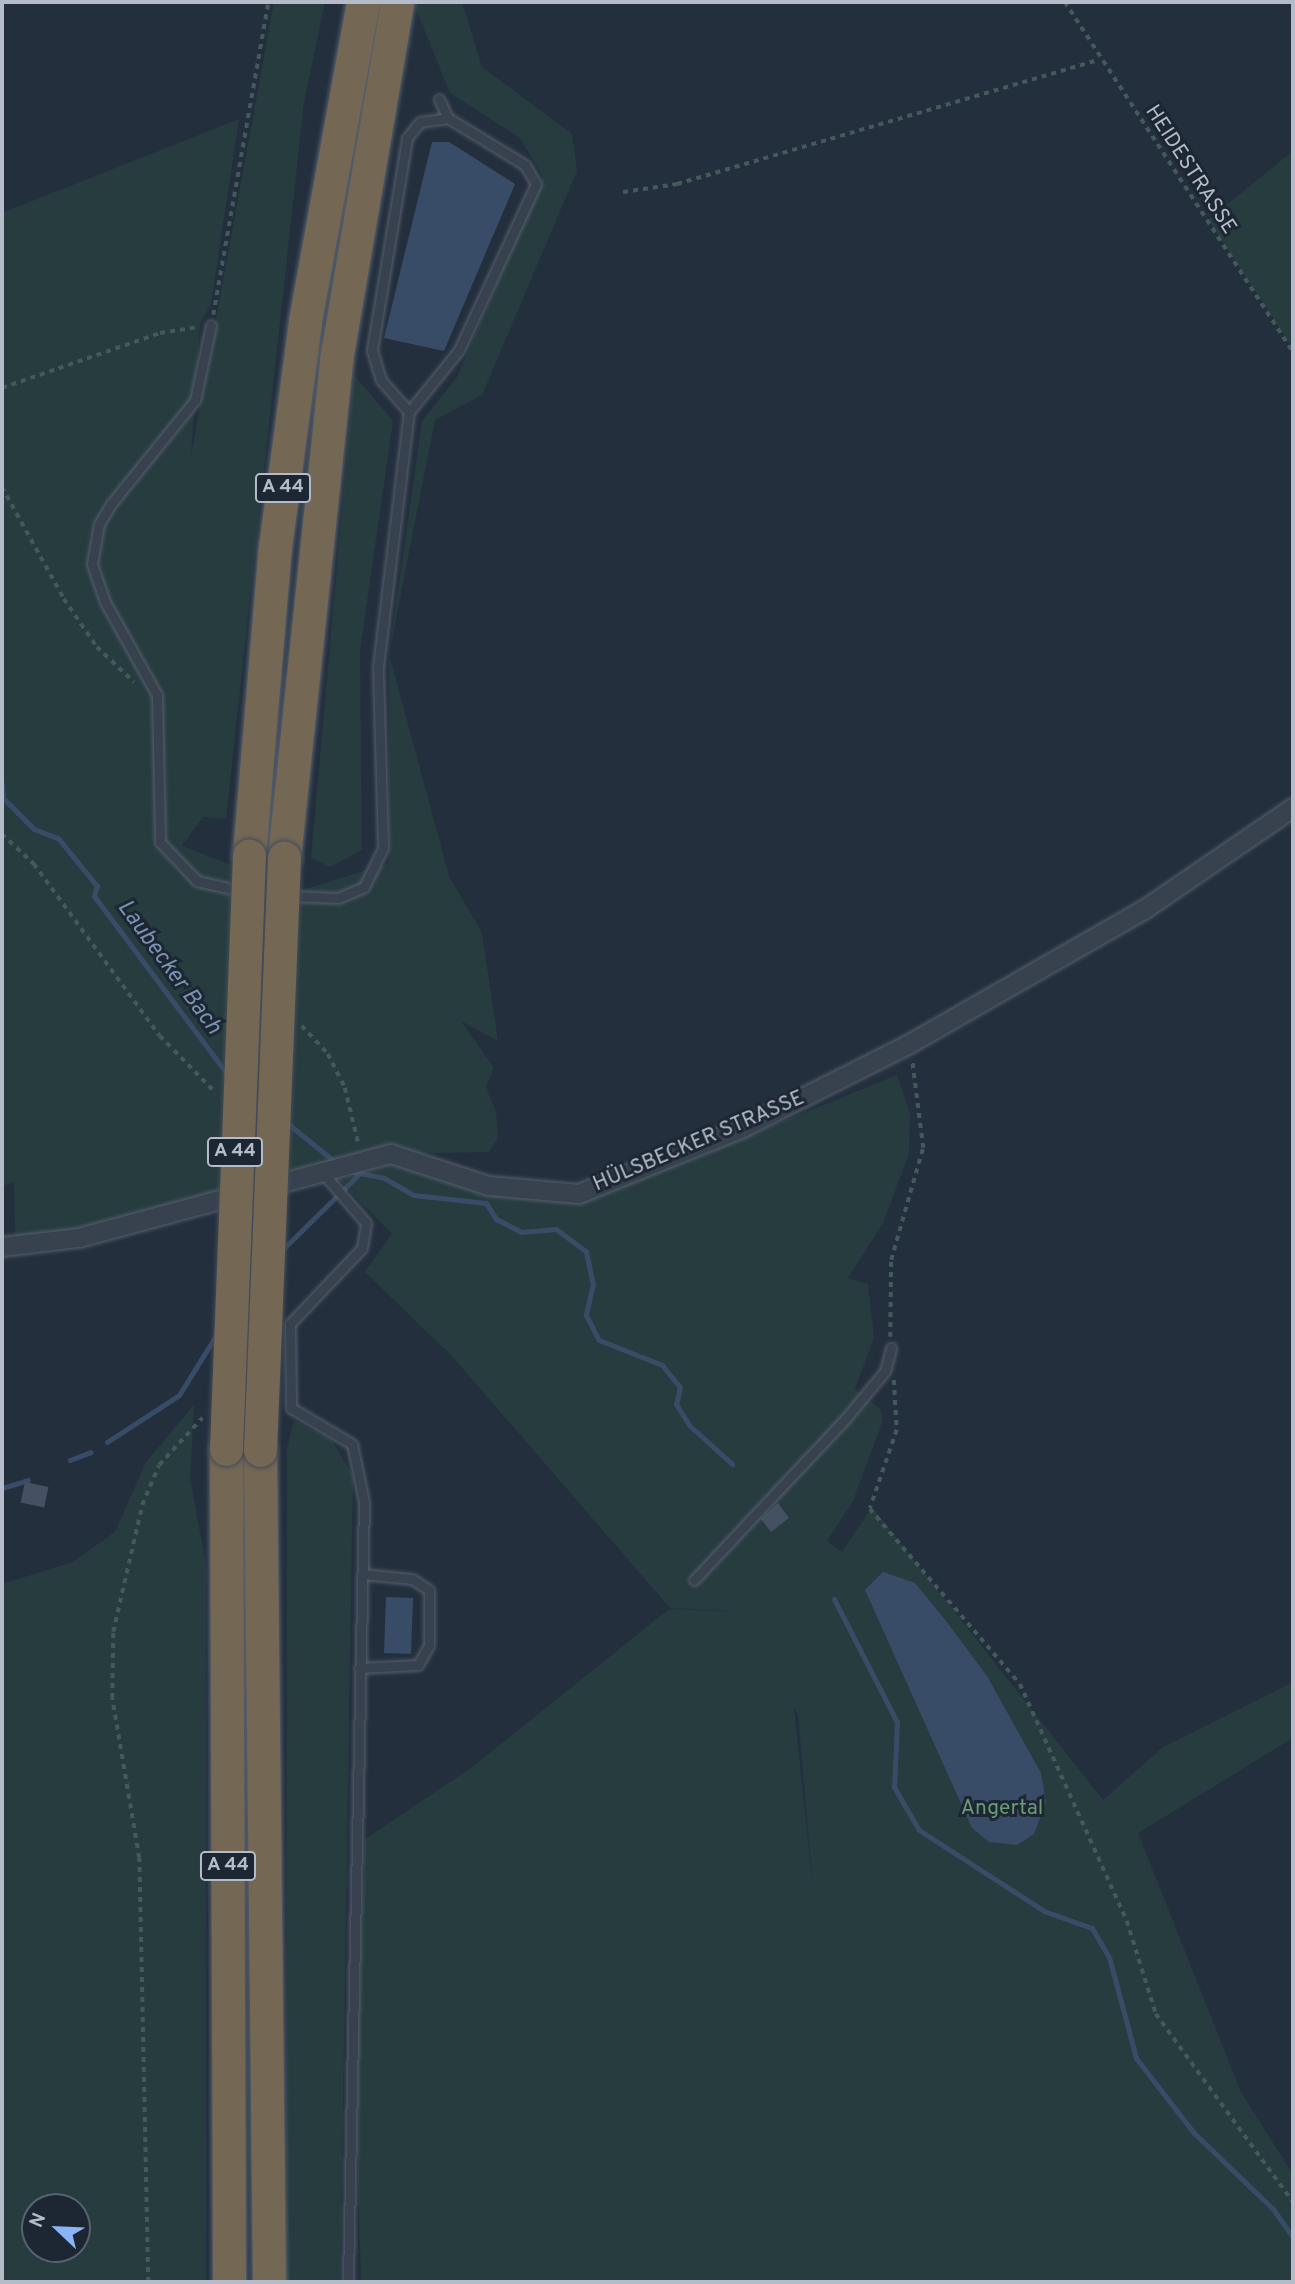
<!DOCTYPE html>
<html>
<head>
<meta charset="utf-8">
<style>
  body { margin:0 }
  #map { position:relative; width:1295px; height:2284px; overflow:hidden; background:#242f3e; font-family:Overpass,sans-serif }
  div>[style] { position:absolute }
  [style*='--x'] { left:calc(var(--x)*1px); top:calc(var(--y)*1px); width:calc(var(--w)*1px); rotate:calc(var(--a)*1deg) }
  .green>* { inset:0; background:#263c3f }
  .water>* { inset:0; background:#394c67; transform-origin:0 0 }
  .stream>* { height:5px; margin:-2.5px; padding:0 2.5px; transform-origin:2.5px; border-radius:2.5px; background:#394c67 }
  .building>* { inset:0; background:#455162; transform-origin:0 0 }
  .path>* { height:3.5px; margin-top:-1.75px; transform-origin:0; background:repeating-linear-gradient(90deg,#44595c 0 5px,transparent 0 10px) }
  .roads { filter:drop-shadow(0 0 2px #565f6c) drop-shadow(0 0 2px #565f6c) }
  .lane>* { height:9px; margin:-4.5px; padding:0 4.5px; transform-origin:4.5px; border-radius:4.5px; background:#38414e }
  .street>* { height:18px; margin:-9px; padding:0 9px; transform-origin:9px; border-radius:9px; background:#38414e }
  .highway>* { height:33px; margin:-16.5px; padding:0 16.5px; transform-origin:16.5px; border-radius:16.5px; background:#746855 }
  .bridges { filter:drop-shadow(0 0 2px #434c59) drop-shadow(0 0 2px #434c59) }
  .highway-bridge>* { height:33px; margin:-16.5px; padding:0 16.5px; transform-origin:16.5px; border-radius:16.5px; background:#746855 }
  span { translate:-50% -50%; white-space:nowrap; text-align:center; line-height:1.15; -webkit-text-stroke:6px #1d2633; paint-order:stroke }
  .shield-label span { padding:2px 5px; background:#1d2633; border:2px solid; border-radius:5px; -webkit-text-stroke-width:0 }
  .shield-label { font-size:19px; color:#b4bcc9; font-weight:700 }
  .street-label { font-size:21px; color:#b4bcc9 }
  .park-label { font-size:21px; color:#6b9a76 }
  .water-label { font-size:23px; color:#7c92b1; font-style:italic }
  .frame { position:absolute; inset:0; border:4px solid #b4bcc9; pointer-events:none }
  .north { position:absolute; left:21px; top:2193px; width:70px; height:70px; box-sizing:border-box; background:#1d2633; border:2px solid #59626f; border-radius:50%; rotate:293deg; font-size:19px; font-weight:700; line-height:28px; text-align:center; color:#b4bcc9 }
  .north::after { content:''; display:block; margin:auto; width:24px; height:32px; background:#8ab4f8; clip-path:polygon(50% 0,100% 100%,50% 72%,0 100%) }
</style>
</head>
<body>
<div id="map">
  <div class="green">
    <div style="clip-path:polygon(274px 2px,325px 2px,304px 102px,226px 819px,203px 817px,182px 846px,300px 891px,389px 863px,389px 654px,422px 421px,457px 377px,543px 176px,520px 138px,450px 93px,413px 2px,462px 2px,482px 67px,572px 134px,577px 171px,482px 395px,435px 420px,389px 654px,449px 876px,482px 933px,498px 1041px,461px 1021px,494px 1068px,486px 1087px,496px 1111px,498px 1138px,489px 1152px,391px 1154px,75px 1235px,15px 1241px,14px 1182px,2px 1186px,2px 213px,239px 119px,211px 304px,200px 324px,191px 456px)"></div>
    <div style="clip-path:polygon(1293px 151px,1293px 348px,1208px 220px)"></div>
    <div style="clip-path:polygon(354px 375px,393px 421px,360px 651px,362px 850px,330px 867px,311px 858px)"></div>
    <div style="clip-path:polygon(evenodd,897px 1075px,910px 1113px,909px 1154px,883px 1223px,848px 1278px,868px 1284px,874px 1338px,855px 1389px,880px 1409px,883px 1420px,853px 1501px,827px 1541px,842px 1552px,872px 1507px,1103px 1800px,1163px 1747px,1293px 1682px,1293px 1738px,1138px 1833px,1241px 2092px,1293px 2174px,1293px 2282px,361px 2282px,356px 2108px,365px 1839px,471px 1768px,669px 1609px,744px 1612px,670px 1608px,451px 1355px,365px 1272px,392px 1234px,339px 1180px,391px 1164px,491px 1195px,586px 1201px,897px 1075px,794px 1708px,798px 1715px,813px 1887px,794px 1708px)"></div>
    <div style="clip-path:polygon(evenodd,194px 1405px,190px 1479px,206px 1564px,206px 2282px,2px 2282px,2px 1584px,73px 1562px,115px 1532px,146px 1462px,194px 1405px,35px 2207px,77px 2207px,77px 2249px,35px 2249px,35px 2207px)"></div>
    <div style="clip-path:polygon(294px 1420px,332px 1440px,353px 1476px,340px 2282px,286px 2282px,287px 1449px)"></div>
  </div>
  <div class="water">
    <div style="clip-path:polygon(432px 142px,449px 142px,515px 184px,444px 351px,384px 338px)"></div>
    <div style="clip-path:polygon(883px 1572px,915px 1583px,946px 1621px,987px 1676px,1041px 1773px,1046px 1802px,1034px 1834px,1017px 1845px,989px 1842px,972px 1828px,865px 1590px)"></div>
    <div style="left:386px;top:1597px;width:27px;height:56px;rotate:2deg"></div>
  </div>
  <div class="stream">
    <div style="--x:2;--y:784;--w:14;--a:86"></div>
    <div style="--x:3;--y:798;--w:44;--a:45"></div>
    <div style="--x:34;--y:829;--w:26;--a:21"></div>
    <div style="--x:58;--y:838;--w:62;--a:50.9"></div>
    <div style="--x:97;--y:886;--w:10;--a:107"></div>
    <div style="--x:94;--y:896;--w:227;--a:53.2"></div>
    <div style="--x:287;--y:1123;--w:60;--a:39"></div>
    <div style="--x:354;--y:1172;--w:31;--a:11"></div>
    <div style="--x:384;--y:1178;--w:34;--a:30"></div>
    <div style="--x:414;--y:1195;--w:72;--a:6.3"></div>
    <div style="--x:486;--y:1203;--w:19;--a:58"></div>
    <div style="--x:496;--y:1219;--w:28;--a:27"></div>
    <div style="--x:521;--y:1232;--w:35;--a:-5"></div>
    <div style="--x:556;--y:1229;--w:38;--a:37"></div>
    <div style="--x:586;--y:1252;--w:33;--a:78"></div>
    <div style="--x:593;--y:1284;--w:32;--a:103"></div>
    <div style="--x:586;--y:1315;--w:28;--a:63"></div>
    <div style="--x:599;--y:1340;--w:68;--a:21.6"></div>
    <div style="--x:662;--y:1365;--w:28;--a:51"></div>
    <div style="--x:680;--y:1387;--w:17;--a:103"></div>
    <div style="--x:676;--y:1404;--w:26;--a:58"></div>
    <div style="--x:690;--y:1426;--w:57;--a:42.1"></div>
    <div style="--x:280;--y:1252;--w:110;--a:-44.6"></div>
    <div style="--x:107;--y:1442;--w:86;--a:-33.1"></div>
    <div style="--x:179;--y:1395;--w:72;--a:-58.1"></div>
    <div style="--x:70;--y:1460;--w:22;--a:-21"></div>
    <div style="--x:2;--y:1488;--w:27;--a:-17"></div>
    <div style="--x:834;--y:1599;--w:138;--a:62.9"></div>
    <div style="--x:897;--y:1722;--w:65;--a:92.6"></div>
    <div style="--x:894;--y:1787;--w:50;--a:59.8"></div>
    <div style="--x:919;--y:1830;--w:149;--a:32.9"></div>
    <div style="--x:1044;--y:1911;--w:51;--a:19.5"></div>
    <div style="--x:1092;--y:1928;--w:34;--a:60"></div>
    <div style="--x:1109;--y:1957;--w:105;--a:75"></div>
    <div style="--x:1136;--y:2058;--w:95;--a:52.3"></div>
    <div style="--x:1194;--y:2133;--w:110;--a:43.9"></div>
    <div style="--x:1273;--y:2209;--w:35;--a:55"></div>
  </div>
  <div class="building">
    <div style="left:25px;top:1482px;width:24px;height:21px;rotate:12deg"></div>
    <div style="clip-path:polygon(778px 1503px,789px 1518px,771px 1532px,761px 1519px)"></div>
  </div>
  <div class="path">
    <div style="--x:1065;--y:2;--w:418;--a:56.9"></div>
    <div style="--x:623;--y:192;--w:55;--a:-8.4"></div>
    <div style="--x:677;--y:184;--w:439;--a:-16.4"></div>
    <div style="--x:213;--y:315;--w:318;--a:-80"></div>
    <div style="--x:2;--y:388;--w:167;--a:-19.2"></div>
    <div style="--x:160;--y:333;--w:36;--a:-9"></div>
    <div style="--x:2;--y:487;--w:128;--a:61"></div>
    <div style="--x:64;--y:599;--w:58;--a:55.5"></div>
    <div style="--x:97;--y:647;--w:51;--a:43.4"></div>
    <div style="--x:2;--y:834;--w:44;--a:43.2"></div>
    <div style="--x:34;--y:864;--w:213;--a:53.8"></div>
    <div style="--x:160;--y:1036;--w:80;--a:45.5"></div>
    <div style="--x:302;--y:1026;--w:38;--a:47"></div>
    <div style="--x:328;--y:1054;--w:38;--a:63"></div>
    <div style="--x:345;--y:1088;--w:60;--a:76.4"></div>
    <div style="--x:890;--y:1337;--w:77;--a:-89.3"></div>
    <div style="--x:891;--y:1260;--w:116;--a:-74.1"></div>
    <div style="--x:923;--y:1148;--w:88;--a:-97.2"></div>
    <div style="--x:894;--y:1380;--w:50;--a:86.6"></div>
    <div style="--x:897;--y:1430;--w:83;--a:108.9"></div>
    <div style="--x:870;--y:1509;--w:230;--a:49.4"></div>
    <div style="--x:1020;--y:1684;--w:260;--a:65.7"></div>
    <div style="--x:1127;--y:1921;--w:97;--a:72.7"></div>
    <div style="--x:1156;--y:2014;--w:233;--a:53.9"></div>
    <div style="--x:148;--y:2282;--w:424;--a:-91.2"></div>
    <div style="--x:139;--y:1858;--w:162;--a:-99.6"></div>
    <div style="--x:112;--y:1698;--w:66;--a:-89.1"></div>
    <div style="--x:113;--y:1632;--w:130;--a:-77.1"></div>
    <div style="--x:142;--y:1505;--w:43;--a:-67"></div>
    <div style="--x:159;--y:1465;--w:64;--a:-47.5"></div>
  </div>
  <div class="roads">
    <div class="lane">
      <div style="--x:439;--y:99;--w:21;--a:65"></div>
      <div style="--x:448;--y:118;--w:90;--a:31.4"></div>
      <div style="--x:525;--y:165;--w:22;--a:60"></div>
      <div style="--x:536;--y:184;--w:183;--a:114.9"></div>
      <div style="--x:459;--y:350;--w:80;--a:128.9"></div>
      <div style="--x:409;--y:412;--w:43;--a:-131.2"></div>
      <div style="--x:381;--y:380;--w:31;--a:-107"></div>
      <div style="--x:372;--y:350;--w:215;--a:-80.6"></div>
      <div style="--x:407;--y:138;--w:21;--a:-51"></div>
      <div style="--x:420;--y:122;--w:28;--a:-8"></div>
      <div style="--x:211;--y:325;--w:77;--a:102"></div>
      <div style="--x:195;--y:400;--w:134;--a:128.9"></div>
      <div style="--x:111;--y:504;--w:23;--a:121"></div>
      <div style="--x:99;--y:524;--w:41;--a:99.9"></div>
      <div style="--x:92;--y:564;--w:40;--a:71.1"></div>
      <div style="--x:105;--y:602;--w:107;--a:60.8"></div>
      <div style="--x:157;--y:695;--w:147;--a:88.8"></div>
      <div style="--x:160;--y:842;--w:54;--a:46.5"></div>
      <div style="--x:197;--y:881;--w:45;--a:12.8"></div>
      <div style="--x:290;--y:896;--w:48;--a:2.4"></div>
      <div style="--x:338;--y:898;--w:28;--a:-23"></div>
      <div style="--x:364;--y:887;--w:43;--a:-64"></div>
      <div style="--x:383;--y:848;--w:181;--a:-91.6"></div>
      <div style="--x:378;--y:667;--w:257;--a:-83.1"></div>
      <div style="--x:322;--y:1172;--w:67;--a:49.2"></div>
      <div style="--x:366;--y:1223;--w:25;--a:99"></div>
      <div style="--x:362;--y:1248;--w:105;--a:133.5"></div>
      <div style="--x:290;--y:1324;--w:84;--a:89.3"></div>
      <div style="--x:291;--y:1408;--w:71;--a:30.5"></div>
      <div style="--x:352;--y:1444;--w:59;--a:78.3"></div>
      <div style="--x:364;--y:1502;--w:780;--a:91.18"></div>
      <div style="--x:694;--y:1580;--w:222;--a:-46.8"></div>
      <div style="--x:846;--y:1418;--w:61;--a:-50.3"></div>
      <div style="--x:885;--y:1371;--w:24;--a:-75"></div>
      <div style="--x:359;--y:1668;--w:59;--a:-2.9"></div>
      <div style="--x:418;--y:1665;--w:23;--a:-61"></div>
      <div style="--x:429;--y:1645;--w:55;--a:-90"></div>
      <div style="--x:429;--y:1590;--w:20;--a:-147"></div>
      <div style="--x:412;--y:1579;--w:50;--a:-174.3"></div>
    </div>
    <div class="street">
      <div style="--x:2;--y:1247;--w:78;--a:-6.7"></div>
      <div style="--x:79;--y:1238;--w:323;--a:-15.1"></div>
      <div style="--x:391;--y:1154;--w:103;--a:18.1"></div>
      <div style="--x:489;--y:1186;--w:90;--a:5.1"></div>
      <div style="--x:579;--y:1194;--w:177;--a:-21.9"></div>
      <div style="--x:743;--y:1128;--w:185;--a:-26.7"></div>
      <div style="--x:908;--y:1045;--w:272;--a:-29.8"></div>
      <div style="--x:1144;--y:910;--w:181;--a:-34.4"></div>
    </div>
    <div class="highway">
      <div style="--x:249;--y:855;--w:309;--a:-85.2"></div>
      <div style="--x:275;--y:547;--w:228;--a:-82.4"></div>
      <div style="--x:305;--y:321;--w:324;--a:-79.7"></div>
      <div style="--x:284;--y:857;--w:500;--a:-84"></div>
      <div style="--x:336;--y:360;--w:363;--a:-80.3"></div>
      <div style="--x:226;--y:1449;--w:833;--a:89.79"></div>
      <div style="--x:260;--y:1450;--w:832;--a:89.38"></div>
    </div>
  </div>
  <div class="bridges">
    <div class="highway-bridge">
      <div style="--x:226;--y:1449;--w:594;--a:-87.78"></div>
      <div style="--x:260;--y:1450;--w:593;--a:-87.68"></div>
    </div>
  </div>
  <div class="shield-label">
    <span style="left:283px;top:488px">A 44</span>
    <span style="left:235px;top:1152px">A 44</span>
    <span style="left:228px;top:1866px">A 44</span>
  </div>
  <div class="street-label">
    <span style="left:1190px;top:170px;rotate:57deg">HEIDESTRASSE</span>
    <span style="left:699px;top:1142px;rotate:-23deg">HÜLSBECKER STRASSE</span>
  </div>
  <div class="park-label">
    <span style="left:1002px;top:1809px">Angertal</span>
  </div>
  <div class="water-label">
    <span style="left:168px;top:968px;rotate:54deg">Laubecker Bach</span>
  </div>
  <div class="frame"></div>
  <div class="north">N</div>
</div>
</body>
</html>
